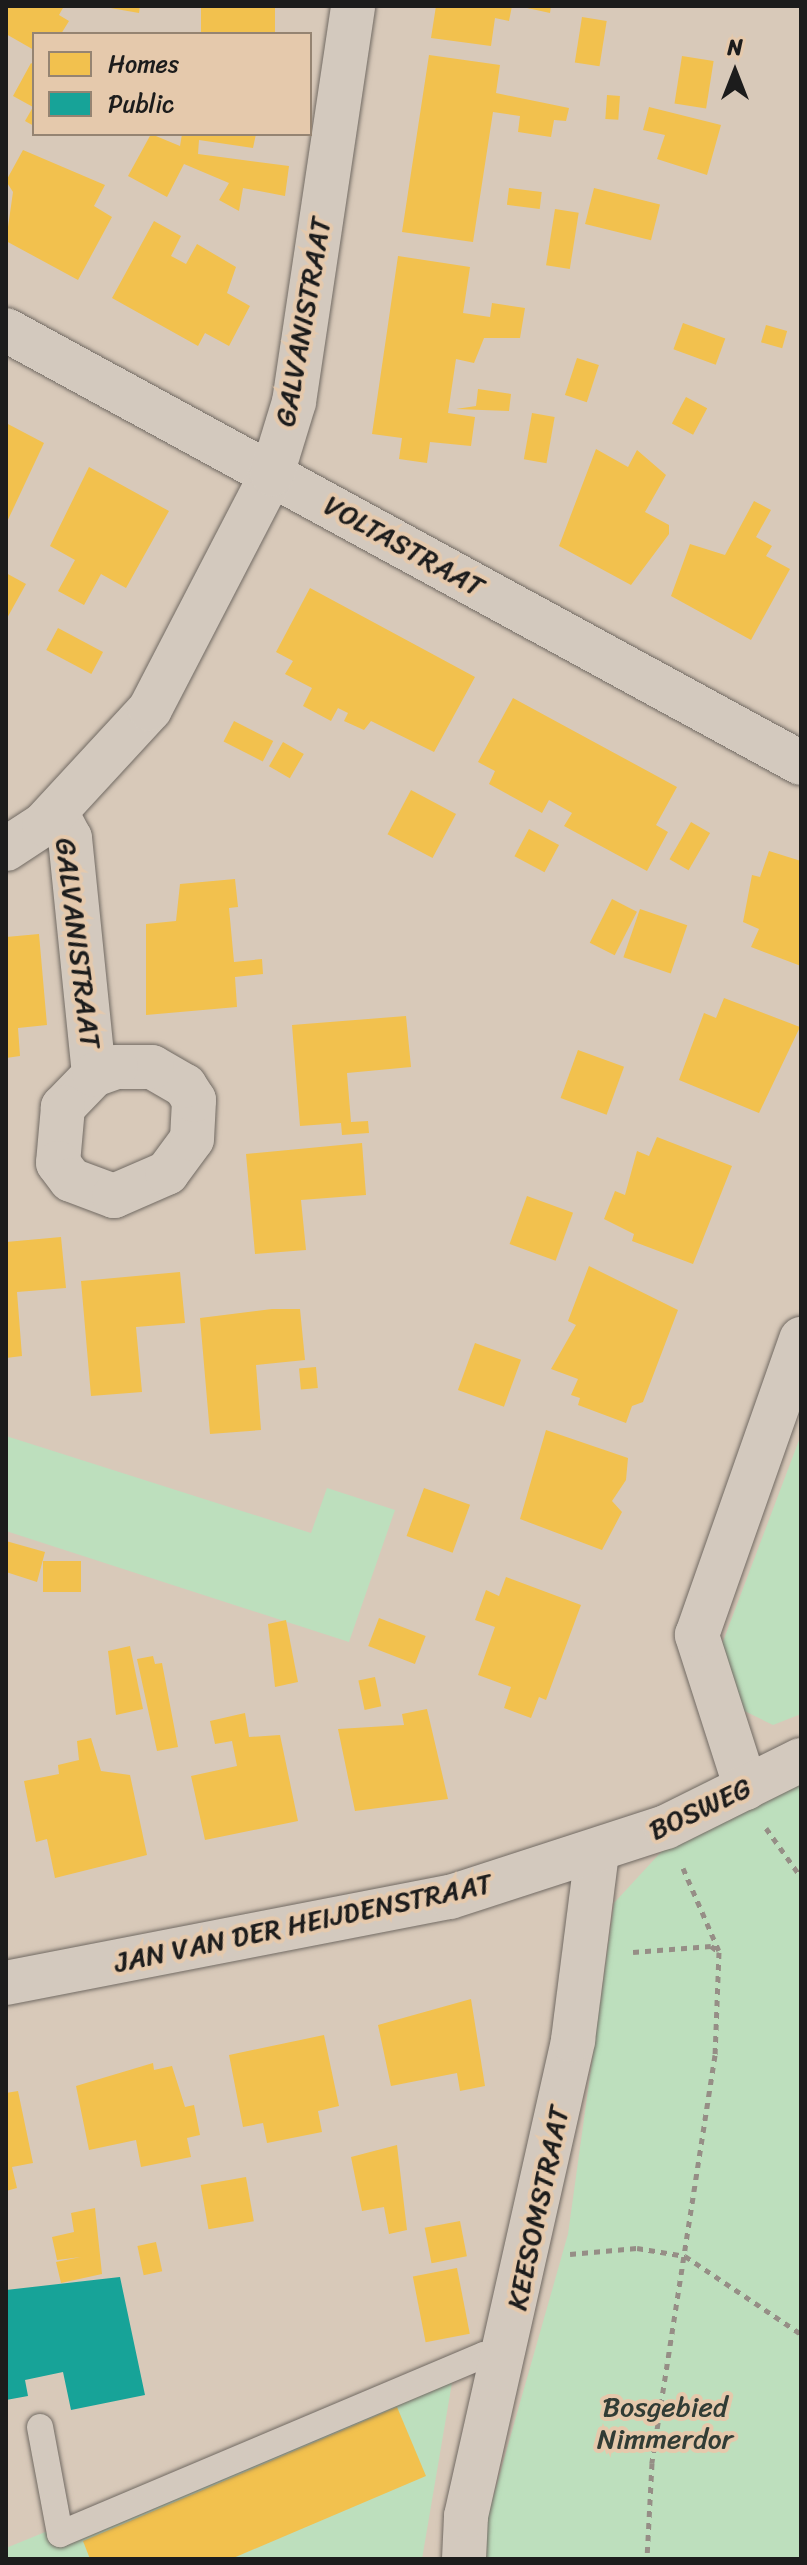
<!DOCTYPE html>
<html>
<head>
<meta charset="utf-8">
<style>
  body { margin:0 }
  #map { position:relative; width:807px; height:2565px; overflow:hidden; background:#d8c9b9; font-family:Sriracha,sans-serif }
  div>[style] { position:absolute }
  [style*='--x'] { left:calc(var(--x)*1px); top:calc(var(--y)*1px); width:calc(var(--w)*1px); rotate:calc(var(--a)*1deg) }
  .green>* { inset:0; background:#bddfbd }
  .homes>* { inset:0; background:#f2c14e; transform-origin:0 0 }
  .public>* { inset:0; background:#17a398 }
  .path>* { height:5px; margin-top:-2.5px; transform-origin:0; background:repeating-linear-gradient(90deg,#968e86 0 6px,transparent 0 12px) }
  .roads { filter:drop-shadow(0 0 2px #716a63) drop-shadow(0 0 2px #716a63) }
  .service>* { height:26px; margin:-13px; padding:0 13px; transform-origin:13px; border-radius:13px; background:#d3c9be }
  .minor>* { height:44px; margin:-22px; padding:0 22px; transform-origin:22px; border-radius:22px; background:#d3c9be }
  .tertiary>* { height:44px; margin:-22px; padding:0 22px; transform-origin:22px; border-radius:22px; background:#d3c9be }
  span { translate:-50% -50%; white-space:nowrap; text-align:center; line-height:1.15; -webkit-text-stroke:8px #e5c9ac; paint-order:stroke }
  .street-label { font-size:28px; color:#1c1c1c }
  .park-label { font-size:28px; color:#313c35 }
  .frame { position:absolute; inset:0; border:8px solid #1c1c1c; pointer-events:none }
  .legend { position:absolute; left:32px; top:32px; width:280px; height:104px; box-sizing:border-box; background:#e5c9ac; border:2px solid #958472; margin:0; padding:10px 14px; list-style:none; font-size:24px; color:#1c1c1c }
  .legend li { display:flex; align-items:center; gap:16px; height:40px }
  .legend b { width:40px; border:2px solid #958472 }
  .north { position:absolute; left:695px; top:32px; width:80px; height:80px; -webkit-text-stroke:6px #e5c9ac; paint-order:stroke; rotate:0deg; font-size:22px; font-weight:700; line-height:32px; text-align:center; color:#1c1c1c }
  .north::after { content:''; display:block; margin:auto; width:28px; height:36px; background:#1c1c1c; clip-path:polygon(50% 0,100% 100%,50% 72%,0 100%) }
</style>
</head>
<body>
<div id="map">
  <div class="green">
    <div style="clip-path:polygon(801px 1435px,801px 1714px,773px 1725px,730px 1704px,719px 1652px)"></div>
    <div style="clip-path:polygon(6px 1436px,311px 1533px,327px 1488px,395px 1510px,349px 1642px,6px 1531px)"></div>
    <div style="clip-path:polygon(801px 1778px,801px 2559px,486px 2559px,487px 2519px,568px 2234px,614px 1903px,674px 1838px)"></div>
    <div style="clip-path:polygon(455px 2365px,422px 2559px,6px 2559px,6px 2548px)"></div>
  </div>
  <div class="homes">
    <div style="clip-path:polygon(6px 6px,64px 6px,59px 15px,69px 21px,61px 34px,34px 34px,34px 50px,6px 34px)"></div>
    <div style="clip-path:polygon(99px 6px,140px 6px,139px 13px)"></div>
    <div style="left:201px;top:6px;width:74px;height:28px"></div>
    <div style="clip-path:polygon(436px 6px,512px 6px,509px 21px,495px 18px,491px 46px,431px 38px)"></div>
    <div style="clip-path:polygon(518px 6px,551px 6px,550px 13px)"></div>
    <div style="left:582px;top:17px;width:25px;height:46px;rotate:9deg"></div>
    <div style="clip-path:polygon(429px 55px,500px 65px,496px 93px,569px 108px,566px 121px,554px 120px,551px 137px,518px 132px,520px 116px,493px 112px,473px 242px,402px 232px)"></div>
    <div style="left:682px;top:56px;width:32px;height:48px;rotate:9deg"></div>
    <div style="clip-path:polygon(31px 63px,34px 65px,34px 126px,25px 121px,33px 107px,13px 96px)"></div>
    <div style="left:607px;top:95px;width:13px;height:24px;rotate:4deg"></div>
    <div style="clip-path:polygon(649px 107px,721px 125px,707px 175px,657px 159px,665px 135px,643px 130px)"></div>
    <div style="clip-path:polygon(151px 134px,180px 146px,182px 134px,256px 134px,253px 148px,199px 140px,198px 154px,289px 166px,285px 196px,243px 188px,239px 211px,219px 200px,229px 183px,184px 164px,167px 197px,128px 176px)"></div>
    <div style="clip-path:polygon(23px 150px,105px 185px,94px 206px,112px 217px,78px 280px,6px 241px,13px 192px,6px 181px)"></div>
    <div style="left:509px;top:188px;width:33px;height:17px;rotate:7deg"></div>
    <div style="left:594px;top:188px;width:68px;height:37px;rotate:14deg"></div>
    <div style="left:555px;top:209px;width:24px;height:57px;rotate:9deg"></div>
    <div style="clip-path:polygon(154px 221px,181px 236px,171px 256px,186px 264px,197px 244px,236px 267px,227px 293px,250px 306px,229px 346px,205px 333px,198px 346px,112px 298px)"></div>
    <div style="clip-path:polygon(398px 256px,470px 267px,463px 313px,490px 317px,492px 303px,525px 308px,520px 338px,484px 338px,474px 363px,456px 359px,448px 413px,475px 417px,471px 446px,430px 442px,427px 463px,399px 459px,402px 438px,372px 434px)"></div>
    <div style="left:683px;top:323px;width:45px;height:28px;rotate:20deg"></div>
    <div style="left:766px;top:325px;width:22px;height:18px;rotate:16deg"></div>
    <div style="left:577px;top:358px;width:23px;height:39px;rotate:18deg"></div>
    <div style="clip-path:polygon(478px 389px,511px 394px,509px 411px,456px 409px,476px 406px)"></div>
    <div style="left:686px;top:397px;width:24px;height:30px;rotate:28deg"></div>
    <div style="left:532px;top:413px;width:23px;height:47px;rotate:10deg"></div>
    <div style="clip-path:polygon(6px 423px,44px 443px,6px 524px)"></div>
    <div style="clip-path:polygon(596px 449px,628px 467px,637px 450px,666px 475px,645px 512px,669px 525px,669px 534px,631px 585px,559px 546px)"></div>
    <div style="clip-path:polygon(89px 467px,169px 511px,126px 588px,101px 574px,84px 605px,58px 591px,75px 560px,50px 546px)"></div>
    <div style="clip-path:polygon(754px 501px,771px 510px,756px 537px,772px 546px,766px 556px,790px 569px,751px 640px,671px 596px,690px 544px,725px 555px)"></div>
    <div style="clip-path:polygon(6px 573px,26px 584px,6px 620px)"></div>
    <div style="clip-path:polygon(310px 588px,475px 677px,434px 752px,371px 721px,364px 730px,344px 721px,348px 713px,338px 708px,331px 721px,303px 706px,312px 688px,285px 674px,293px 661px,276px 652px)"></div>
    <div style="left:58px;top:628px;width:51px;height:25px;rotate:28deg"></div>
    <div style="clip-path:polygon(513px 698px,677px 787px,656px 825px,668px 832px,647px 871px,564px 826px,572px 813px,549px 800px,542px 813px,489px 784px,495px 771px,478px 762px)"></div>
    <div style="left:234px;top:721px;width:44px;height:23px;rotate:27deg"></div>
    <div style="left:283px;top:742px;width:24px;height:28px;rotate:30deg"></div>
    <div style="left:411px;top:790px;width:51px;height:50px;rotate:28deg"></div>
    <div style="left:691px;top:822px;width:22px;height:43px;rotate:30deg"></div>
    <div style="left:529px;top:829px;width:34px;height:31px;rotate:28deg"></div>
    <div style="clip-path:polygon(769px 851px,801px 861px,801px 966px,751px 947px,759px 929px,743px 922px,752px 875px,760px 877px)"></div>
    <div style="clip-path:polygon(235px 879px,238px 907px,229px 908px,234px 962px,262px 959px,263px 974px,235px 977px,237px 1007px,146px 1015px,146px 924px,176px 921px,180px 884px)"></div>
    <div style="left:612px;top:899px;width:28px;height:49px;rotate:27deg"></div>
    <div style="left:640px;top:909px;width:50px;height:51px;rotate:19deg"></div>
    <div style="clip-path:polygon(39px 934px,47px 1025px,18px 1028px,20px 1056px,6px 1058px,6px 937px)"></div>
    <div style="clip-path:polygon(724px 998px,800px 1027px,759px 1113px,679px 1080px,704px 1013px,716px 1018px)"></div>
    <div style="clip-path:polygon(406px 1016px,411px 1067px,347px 1073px,351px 1122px,368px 1121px,369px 1133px,342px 1135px,341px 1123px,300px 1126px,292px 1025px)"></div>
    <div style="left:578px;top:1050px;width:49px;height:51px;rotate:20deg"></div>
    <div style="clip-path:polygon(657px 1137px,732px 1166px,693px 1264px,632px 1241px,634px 1234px,604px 1219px,615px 1191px,625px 1195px,637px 1151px,649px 1156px)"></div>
    <div style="clip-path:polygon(362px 1143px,366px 1195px,301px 1200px,306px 1250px,255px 1254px,246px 1154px)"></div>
    <div style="left:527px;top:1196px;width:49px;height:51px;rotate:20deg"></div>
    <div style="clip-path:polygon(61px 1237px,66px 1288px,17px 1292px,22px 1356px,6px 1358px,6px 1242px)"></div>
    <div style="clip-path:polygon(589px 1266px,678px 1310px,643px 1402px,632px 1406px,626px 1423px,578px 1405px,580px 1398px,571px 1395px,578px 1379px,551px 1369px,576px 1325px,568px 1321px)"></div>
    <div style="clip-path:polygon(180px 1272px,185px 1323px,136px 1327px,142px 1392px,91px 1396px,81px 1281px)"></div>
    <div style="clip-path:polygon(272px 1309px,300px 1309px,305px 1360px,256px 1365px,261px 1430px,210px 1434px,200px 1318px)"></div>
    <div style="left:475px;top:1343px;width:49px;height:50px;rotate:20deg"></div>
    <div style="left:316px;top:1367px;width:21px;height:17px;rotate:85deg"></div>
    <div style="clip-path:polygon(546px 1430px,628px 1458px,626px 1480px,612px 1501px,622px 1512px,602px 1550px,520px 1519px)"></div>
    <div style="left:424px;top:1488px;width:49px;height:51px;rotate:20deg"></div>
    <div style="clip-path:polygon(6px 1541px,45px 1552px,37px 1582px,6px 1572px)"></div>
    <div style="left:43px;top:1561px;width:38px;height:31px"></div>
    <div style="clip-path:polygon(506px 1577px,581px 1605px,546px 1700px,539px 1697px,531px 1718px,504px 1708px,511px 1687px,478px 1675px,495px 1627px,475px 1620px,486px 1590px,499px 1596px)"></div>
    <div style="left:379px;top:1618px;width:50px;height:30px;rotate:21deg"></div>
    <div style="clip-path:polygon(286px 1620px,298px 1682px,275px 1687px,268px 1624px)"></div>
    <div style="clip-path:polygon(130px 1646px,143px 1709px,116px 1715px,108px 1651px)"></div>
    <div style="clip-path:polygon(153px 1656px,155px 1664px,162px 1663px,178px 1747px,157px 1751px,137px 1659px)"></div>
    <div style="left:375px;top:1677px;width:30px;height:17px;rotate:78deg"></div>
    <div style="clip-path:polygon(427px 1709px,448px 1799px,355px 1811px,338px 1729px,404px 1725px,402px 1714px)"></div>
    <div style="clip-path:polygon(245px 1713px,249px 1737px,280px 1735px,298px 1821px,205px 1840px,191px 1776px,237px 1766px,232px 1741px,215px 1744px,210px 1721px)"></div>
    <div style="clip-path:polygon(91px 1738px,101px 1771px,130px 1775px,147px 1855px,55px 1878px,47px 1839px,36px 1842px,24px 1781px,59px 1774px,58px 1765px,79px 1760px,77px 1741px)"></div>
    <div style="clip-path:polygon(471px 1999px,485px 2086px,460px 2091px,457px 2073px,391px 2086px,378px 2025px)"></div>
    <div style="clip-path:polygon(324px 2035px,339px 2106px,318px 2111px,322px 2132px,267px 2143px,263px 2123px,243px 2127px,229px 2055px)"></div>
    <div style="clip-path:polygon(153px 2063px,154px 2070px,172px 2066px,185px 2107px,194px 2105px,200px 2135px,187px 2138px,191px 2157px,141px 2167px,136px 2140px,89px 2150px,76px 2086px)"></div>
    <div style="clip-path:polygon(18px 2091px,33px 2163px,12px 2167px,17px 2188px,6px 2191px,6px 2093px)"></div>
    <div style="clip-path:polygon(397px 2145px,407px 2230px,389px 2234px,384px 2207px,362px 2211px,351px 2157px)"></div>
    <div style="left:246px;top:2177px;width:45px;height:46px;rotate:80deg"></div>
    <div style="clip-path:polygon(95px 2208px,102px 2274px,61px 2283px,56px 2262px,81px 2257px,57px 2260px,52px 2237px,74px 2232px,71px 2213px)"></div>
    <div style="left:460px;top:2221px;width:36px;height:36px;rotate:79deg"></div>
    <div style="left:156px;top:2242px;width:30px;height:19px;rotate:78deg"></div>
    <div style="left:457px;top:2268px;width:67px;height:45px;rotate:79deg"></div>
    <div style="clip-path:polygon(397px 2407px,426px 2476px,231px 2559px,90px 2559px,83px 2541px)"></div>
  </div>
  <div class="public">
    <div style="clip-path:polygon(120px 2277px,145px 2395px,71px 2410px,63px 2372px,25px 2380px,28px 2396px,6px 2400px,6px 2290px)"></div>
  </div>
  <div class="path">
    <div style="--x:766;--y:1828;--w:60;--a:54.5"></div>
    <div style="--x:683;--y:1868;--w:90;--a:66.6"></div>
    <div style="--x:633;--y:1952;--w:78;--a:-4.4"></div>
    <div style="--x:711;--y:1946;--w:10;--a:37"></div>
    <div style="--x:719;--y:1952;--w:103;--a:92.2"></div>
    <div style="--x:715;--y:2055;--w:413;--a:98.8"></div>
    <div style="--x:652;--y:2463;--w:96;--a:93"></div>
    <div style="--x:570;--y:2254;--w:67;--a:-5.1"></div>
    <div style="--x:637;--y:2248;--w:49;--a:9.5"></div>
    <div style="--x:685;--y:2256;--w:140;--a:33.9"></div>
  </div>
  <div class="roads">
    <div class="service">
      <div style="--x:40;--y:2427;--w:109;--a:79.4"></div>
      <div style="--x:60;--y:2534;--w:460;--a:-22.9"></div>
      <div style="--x:484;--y:2355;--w:20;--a:11"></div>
    </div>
    <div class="minor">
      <div style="--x:6;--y:330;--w:905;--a:28.58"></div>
      <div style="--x:56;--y:812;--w:30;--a:62"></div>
      <div style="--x:70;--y:838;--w:238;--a:84.2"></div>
      <div style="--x:94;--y:1075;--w:45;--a:134.1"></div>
      <div style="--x:63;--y:1107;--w:56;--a:95.1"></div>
      <div style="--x:58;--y:1163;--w:21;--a:53"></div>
      <div style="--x:71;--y:1180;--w:46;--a:20.4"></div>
      <div style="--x:114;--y:1196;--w:58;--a:-23.5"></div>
      <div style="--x:167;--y:1173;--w:42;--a:-53.7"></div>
      <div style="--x:192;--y:1139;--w:39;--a:-87"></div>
      <div style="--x:194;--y:1100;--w:17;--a:-123"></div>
      <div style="--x:185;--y:1086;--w:38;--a:-150"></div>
      <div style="--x:152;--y:1067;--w:36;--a:180"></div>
      <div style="--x:116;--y:1067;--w:23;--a:160"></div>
      <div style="--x:6;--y:849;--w:45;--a:-33.3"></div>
      <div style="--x:44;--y:824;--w:156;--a:-47.3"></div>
      <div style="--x:150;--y:709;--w:265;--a:-62.6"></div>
      <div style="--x:272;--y:474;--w:75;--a:-73"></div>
      <div style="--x:294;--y:402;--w:400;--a:-81.5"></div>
      <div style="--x:746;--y:1788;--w:161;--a:-107.8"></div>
      <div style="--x:697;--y:1635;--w:314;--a:-70.6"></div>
      <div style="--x:464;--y:2559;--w:43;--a:-87.3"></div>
      <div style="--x:466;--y:2516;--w:488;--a:-77.3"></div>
      <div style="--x:573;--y:2040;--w:189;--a:-82.7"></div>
    </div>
    <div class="tertiary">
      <div style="--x:6;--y:1983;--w:452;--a:-11"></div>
      <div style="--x:450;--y:1897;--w:227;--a:-18"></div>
      <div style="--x:666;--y:1827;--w:151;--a:-26.4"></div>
    </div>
  </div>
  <div class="street-label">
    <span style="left:303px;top:322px;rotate:-80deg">GALVANISTRAAT</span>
    <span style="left:404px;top:546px;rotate:29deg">VOLTASTRAAT</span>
    <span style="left:78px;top:943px;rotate:83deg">GALVANISTRAAT</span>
    <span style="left:700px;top:1809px;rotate:-25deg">BOSWEG</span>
    <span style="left:303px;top:1923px;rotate:-12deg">JAN VAN DER HEIJDENSTRAAT</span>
    <span style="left:538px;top:2208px;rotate:-78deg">KEESOMSTRAAT</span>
  </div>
  <div class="park-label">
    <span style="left:665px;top:2423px">Bosgebied<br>Nimmerdor</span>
  </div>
  <div class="frame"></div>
  <ul class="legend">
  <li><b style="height:22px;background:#f2c14e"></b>Homes</li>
  <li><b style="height:22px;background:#17a398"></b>Public</li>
  </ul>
  <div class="north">N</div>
</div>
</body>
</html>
